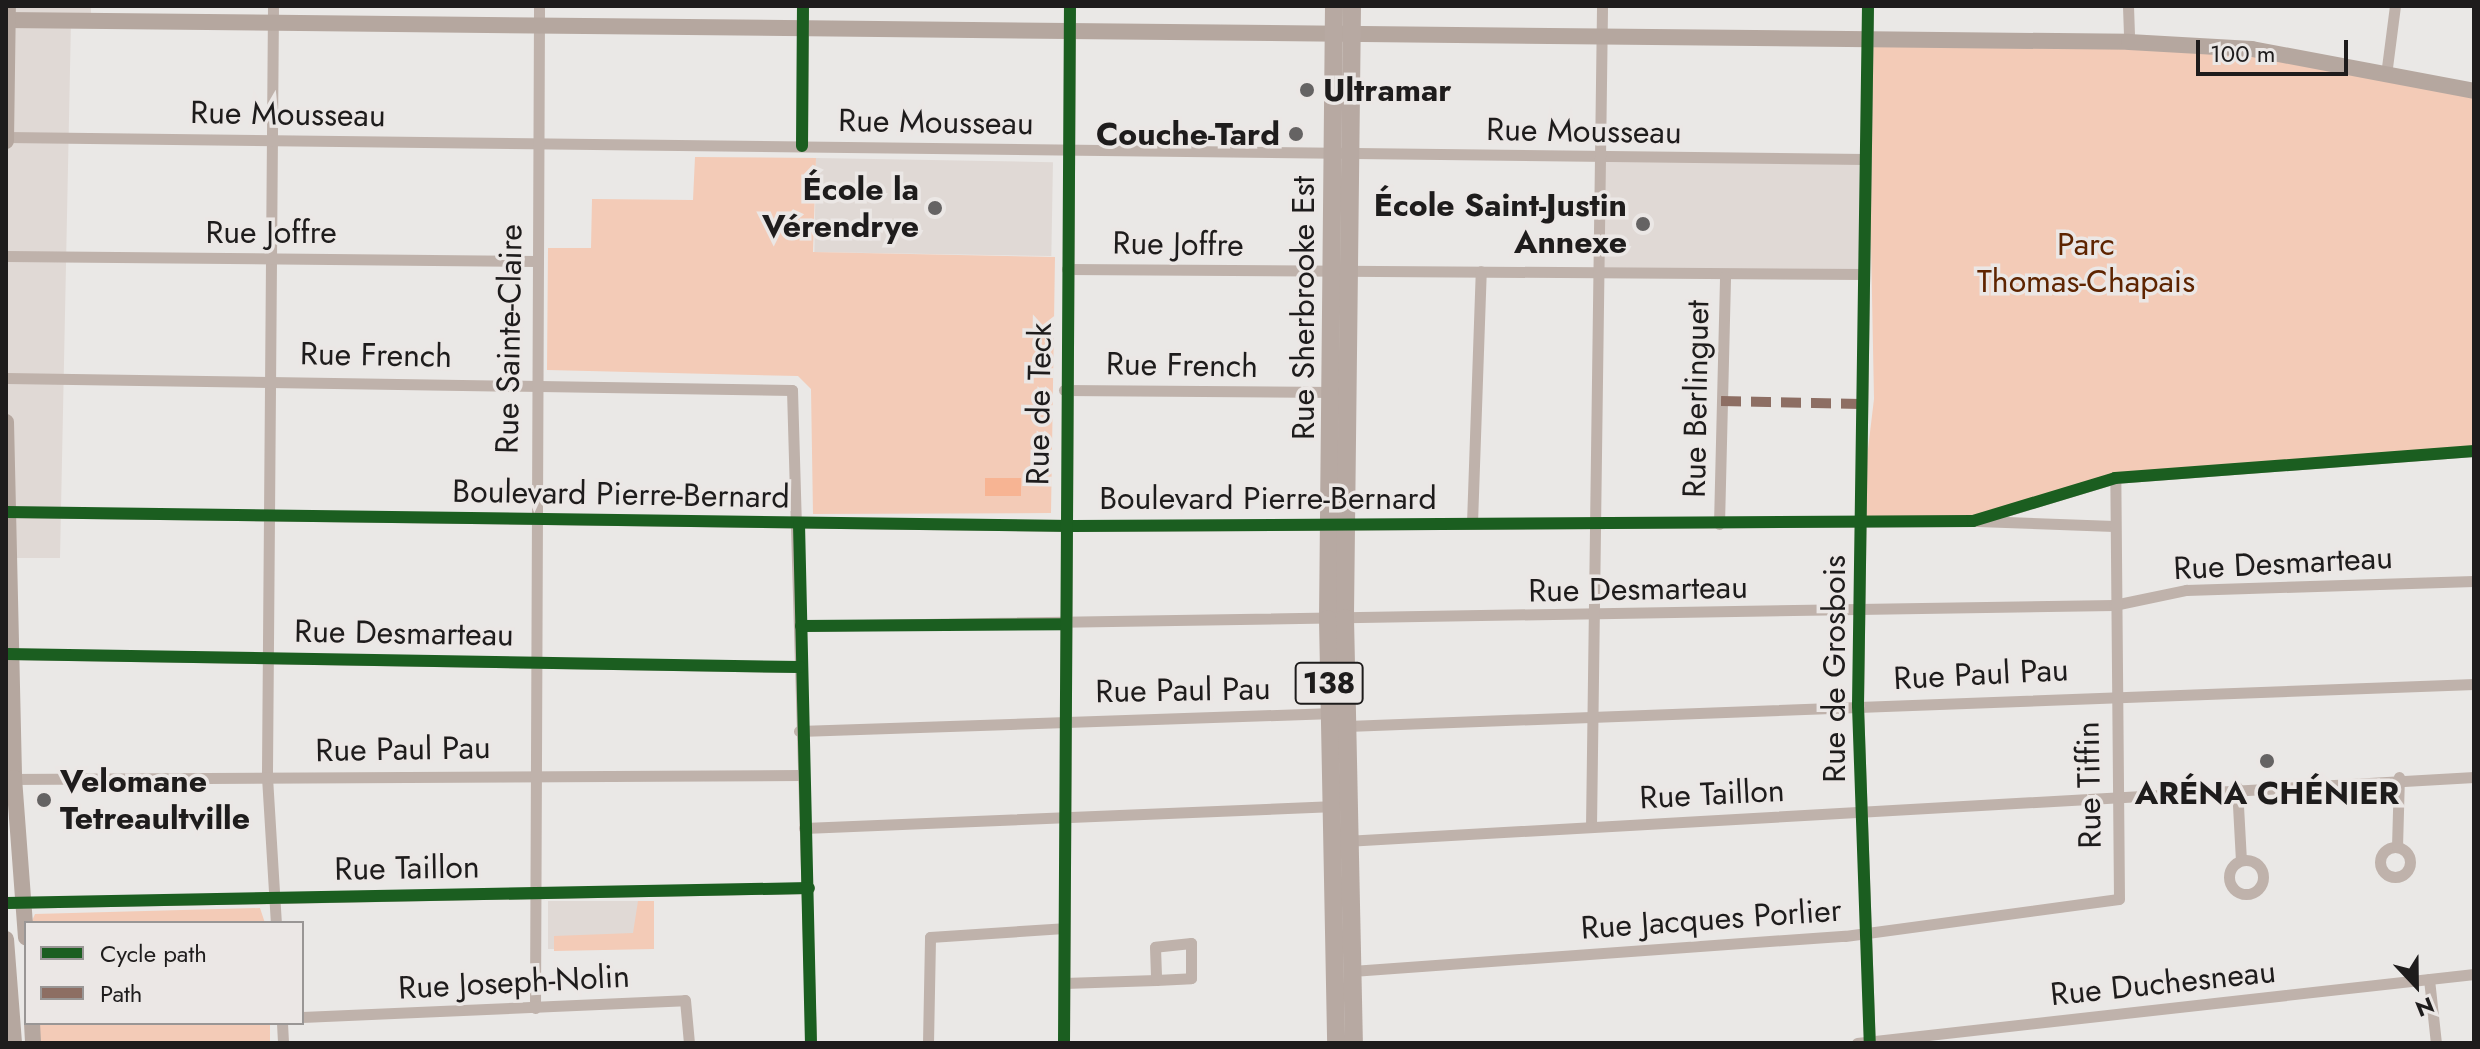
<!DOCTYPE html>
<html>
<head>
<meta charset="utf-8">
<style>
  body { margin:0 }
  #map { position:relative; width:2480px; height:1049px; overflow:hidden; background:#eae8e6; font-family:Jost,sans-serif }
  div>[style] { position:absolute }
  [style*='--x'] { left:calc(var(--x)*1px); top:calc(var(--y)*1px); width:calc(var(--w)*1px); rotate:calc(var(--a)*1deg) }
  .built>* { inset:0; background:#e0d9d5; transform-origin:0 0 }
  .green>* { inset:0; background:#f3cbb7; transform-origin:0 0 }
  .water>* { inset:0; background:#f7b493; transform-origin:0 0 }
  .street>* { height:11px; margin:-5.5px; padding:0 5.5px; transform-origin:5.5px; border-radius:5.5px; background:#bfb2ab }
  .street>.ring { margin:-5.5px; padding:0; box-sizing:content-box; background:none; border:11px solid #bfb2ab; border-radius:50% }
  .secondary>* { height:16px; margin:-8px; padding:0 8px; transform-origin:8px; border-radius:8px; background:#b5a79f }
  .primary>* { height:18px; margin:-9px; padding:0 9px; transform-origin:9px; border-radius:9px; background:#b7a9a2 }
  .quiet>* { height:10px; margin-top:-5px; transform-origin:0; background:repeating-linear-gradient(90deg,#8d6e63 0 20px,transparent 0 30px) }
  .cycleway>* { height:12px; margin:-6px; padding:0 6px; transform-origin:6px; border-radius:6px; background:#1b5e20 }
  .dots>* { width:22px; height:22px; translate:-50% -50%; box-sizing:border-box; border:4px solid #ebe7e5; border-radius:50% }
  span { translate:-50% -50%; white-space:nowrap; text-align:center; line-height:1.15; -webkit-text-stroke:7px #ebe7e5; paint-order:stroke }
  .shield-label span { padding:2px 6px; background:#ebe7e5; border:2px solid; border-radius:6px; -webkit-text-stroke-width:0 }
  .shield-label { font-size:30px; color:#1e1c1c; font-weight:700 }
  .poi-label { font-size:32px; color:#1e1c1c; font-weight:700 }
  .left { translate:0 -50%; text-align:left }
  .right { translate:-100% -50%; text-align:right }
  .street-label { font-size:32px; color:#1e1c1c }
  .park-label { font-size:32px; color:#5e2400 }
  .frame { position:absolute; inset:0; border:8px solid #1e1c1c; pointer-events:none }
  .legend { position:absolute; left:24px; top:921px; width:280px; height:104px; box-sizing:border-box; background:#ebe7e5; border:2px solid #999695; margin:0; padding:10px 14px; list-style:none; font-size:24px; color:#1e1c1c }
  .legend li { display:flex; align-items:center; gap:16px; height:40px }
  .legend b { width:40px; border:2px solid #999695 }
  .north { position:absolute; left:2376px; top:945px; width:80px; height:80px; -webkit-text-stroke:6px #ebe7e5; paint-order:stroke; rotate:158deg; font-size:22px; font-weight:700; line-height:32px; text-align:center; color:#1e1c1c }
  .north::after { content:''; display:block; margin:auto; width:28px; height:36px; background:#1e1c1c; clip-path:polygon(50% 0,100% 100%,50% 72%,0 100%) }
  .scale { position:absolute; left:2196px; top:40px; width:152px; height:36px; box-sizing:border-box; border:4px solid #1e1c1c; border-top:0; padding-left:10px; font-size:24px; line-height:28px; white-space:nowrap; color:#1e1c1c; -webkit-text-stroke:6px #ebe7e5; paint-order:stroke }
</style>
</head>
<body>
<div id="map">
  <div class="built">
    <div style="clip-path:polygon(6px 6px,91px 6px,91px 21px,71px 21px,60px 558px,6px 558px)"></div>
    <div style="left:816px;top:158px;width:237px;height:94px;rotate:1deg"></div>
    <div style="left:1600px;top:158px;width:265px;height:115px"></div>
    <div style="left:654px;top:901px;width:48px;height:106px;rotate:90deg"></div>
  </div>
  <div class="green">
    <div style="clip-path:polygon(1867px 38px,2252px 49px,2474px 89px,2474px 451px,2115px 478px,1973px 521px,1859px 524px,1874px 399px)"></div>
    <div style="clip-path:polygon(695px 157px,816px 158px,813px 252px,1055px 257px,1051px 513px,813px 514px,811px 389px,798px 376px,547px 370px,548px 248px,591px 248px,592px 199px,693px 200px)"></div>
    <div style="clip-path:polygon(638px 901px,654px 901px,654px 949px,554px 951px,554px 936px,633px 933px)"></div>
    <div style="clip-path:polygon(260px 908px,265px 923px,31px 923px,35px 914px)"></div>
    <div style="left:38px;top:1023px;width:232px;height:20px"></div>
  </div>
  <div class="water">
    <div style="left:985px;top:478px;width:36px;height:18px"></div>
  </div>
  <div class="street">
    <div style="--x:273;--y:6;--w:771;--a:90.45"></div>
    <div style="--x:267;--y:777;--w:146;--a:86.5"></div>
    <div style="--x:1868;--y:6;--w:700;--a:90.82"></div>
    <div style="--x:1858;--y:706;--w:337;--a:88"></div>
    <div style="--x:2128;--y:6;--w:36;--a:88"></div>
    <div style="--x:2386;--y:75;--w:70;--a:-82.6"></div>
    <div style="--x:6;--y:137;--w:1859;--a:0.68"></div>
    <div style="--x:802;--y:146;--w:140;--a:-89.6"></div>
    <div style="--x:6;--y:256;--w:531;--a:0.54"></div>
    <div style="--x:1067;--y:269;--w:797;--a:0.36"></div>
    <div style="--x:6;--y:378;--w:786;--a:0.87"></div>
    <div style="--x:792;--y:390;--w:653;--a:88.33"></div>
    <div style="--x:1064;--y:390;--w:271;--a:0.4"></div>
    <div style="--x:6;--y:512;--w:1066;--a:0.75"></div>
    <div style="--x:1072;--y:526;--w:901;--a:-0.32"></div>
    <div style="--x:1973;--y:521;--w:148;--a:-16.8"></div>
    <div style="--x:2115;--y:478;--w:360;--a:-4.3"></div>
    <div style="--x:1977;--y:521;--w:137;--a:2.1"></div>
    <div style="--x:1472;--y:523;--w:252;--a:-88"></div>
    <div style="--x:1719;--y:524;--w:248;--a:-88.6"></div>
    <div style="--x:801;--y:626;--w:1313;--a:-0.92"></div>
    <div style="--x:2114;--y:605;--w:74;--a:-11.8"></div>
    <div style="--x:2186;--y:590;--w:288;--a:-1.8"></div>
    <div style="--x:6;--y:654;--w:794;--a:0.94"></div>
    <div style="--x:1347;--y:726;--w:1128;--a:-2.13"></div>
    <div style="--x:799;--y:731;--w:535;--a:-1.93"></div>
    <div style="--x:6;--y:779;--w:795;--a:-0.29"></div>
    <div style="--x:2237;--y:787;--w:73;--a:86.9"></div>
    <div style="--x:1591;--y:827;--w:821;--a:-89.23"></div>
    <div style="--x:804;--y:828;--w:532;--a:-2.37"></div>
    <div style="--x:1345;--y:841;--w:1131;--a:-3.24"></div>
    <div class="ring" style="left:2380px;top:847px;width:19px;height:19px"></div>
    <div style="--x:2397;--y:847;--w:70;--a:-88.4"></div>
    <div class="ring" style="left:2229px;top:860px;width:23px;height:23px"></div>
    <div style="--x:6;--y:903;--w:803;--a:-1.07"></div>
    <div style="--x:1352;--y:971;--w:494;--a:-4.1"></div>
    <div style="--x:1845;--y:936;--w:276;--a:-7.7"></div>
    <div style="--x:2119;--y:899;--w:421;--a:-90.5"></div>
    <div style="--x:2429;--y:979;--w:64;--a:83.8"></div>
    <div style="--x:1064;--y:983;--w:92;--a:-1.9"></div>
    <div style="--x:1156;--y:980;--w:35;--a:-3"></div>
    <div style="--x:1191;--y:978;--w:35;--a:-90"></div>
    <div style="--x:1191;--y:943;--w:36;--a:174"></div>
    <div style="--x:1155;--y:947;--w:33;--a:88"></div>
    <div style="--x:535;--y:1008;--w:1002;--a:-89.77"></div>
    <div style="--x:302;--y:1017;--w:383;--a:-2.5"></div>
    <div style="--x:685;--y:1000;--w:43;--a:84.7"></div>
    <div style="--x:282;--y:1023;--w:20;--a:87"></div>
    <div style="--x:928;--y:1043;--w:106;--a:-88.9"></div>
    <div style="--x:930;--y:937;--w:134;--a:-3.8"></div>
    <div style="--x:1064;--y:1043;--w:1037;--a:-89.67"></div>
    <div style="--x:1857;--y:1043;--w:621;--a:-6.38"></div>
  </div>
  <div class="secondary">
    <div style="--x:6;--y:20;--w:2123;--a:0.59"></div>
    <div style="--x:2129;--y:42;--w:123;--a:3.3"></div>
    <div style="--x:2252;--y:49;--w:226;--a:10.7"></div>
    <div style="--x:6;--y:141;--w:135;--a:-89.2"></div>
    <div style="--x:6;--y:422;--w:356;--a:88.7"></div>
    <div style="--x:14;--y:778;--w:160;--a:85.7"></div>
    <div style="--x:6;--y:939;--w:104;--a:85.6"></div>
    <div style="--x:32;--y:1023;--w:20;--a:87"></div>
  </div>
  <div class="primary">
    <div style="--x:1334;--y:6;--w:613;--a:90.56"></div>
    <div style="--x:1328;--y:619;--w:424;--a:88.9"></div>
    <div style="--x:1352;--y:6;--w:612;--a:90.66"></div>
    <div style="--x:1345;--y:618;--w:425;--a:88.8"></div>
  </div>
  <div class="quiet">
    <div style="--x:1721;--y:401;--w:140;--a:1.2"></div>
  </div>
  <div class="cycleway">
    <div style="--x:1868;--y:6;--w:700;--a:90.82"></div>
    <div style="--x:1858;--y:706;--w:337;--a:88"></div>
    <div style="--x:802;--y:146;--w:140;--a:-89.6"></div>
    <div style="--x:6;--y:512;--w:1066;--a:0.75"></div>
    <div style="--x:1072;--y:526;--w:901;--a:-0.32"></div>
    <div style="--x:1973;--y:521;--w:148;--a:-16.8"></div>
    <div style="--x:2115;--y:478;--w:360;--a:-4.3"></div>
    <div style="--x:799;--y:524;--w:519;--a:88.68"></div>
    <div style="--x:801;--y:626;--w:264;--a:-0.4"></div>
    <div style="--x:6;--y:654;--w:794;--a:0.94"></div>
    <div style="--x:6;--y:903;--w:803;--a:-1.07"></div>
    <div style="--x:1064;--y:1043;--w:1037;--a:-89.67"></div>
  </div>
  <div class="dots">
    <div style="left:1307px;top:90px;background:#656363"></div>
    <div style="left:1296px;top:134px;background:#656363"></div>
    <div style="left:935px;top:208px;background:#656363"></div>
    <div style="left:1643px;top:224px;background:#656363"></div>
    <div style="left:2267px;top:761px;background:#656363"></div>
    <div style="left:44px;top:800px;background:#656363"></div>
  </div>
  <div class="shield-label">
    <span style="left:1329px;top:683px">138</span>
  </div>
  <div class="poi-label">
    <span class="left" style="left:1323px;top:90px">Ultramar</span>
    <span class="right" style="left:1280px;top:134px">Couche-Tard</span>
    <span class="right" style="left:919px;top:208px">École la<br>Vérendrye</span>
    <span class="right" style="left:1627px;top:224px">École Saint-Justin<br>Annexe</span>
    <span class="left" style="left:60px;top:800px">Velomane<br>Tetreaultville</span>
    <span style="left:2267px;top:793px">ARÉNA CHÉNIER</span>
  </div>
  <div class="street-label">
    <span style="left:288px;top:114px;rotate:1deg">Rue Mousseau</span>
    <span style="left:936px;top:122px;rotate:1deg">Rue Mousseau</span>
    <span style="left:1584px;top:131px;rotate:1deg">Rue Mousseau</span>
    <span style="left:271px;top:232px">Rue Joffre</span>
    <span style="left:1178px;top:244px;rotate:1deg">Rue Joffre</span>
    <span style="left:1303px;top:308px;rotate:-90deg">Rue Sherbrooke Est</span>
    <span style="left:509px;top:339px;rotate:-89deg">Rue Sainte-Claire</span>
    <span style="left:376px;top:355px;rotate:1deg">Rue French</span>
    <span style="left:1182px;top:365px;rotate:1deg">Rue French</span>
    <span style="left:1696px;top:399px;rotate:-89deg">Rue Berlinguet</span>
    <span style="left:1039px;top:404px;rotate:-89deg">Rue de Teck</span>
    <span style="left:621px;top:494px;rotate:1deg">Boulevard Pierre-Bernard</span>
    <span style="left:1268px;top:498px">Boulevard Pierre-Bernard</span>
    <span style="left:2283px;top:563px;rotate:-3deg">Rue Desmarteau</span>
    <span style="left:1638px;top:589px;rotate:-1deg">Rue Desmarteau</span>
    <span style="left:404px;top:633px;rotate:1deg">Rue Desmarteau</span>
    <span style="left:1834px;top:669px;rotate:-90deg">Rue de Grosbois</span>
    <span style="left:1981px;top:674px;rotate:-3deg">Rue Paul Pau</span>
    <span style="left:1183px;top:690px;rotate:-1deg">Rue Paul Pau</span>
    <span style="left:403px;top:749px;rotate:-1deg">Rue Paul Pau</span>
    <span style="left:2089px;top:785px;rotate:-91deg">Rue Tiffin</span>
    <span style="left:1712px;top:794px;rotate:-3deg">Rue Taillon</span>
    <span style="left:407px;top:868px;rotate:-1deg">Rue Taillon</span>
    <span style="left:1711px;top:919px;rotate:-4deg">Rue Jacques Porlier</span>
    <span style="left:514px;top:982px;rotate:-3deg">Rue Joseph-Nolin</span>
    <span style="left:2163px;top:983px;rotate:-6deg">Rue Duchesneau</span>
  </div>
  <div class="park-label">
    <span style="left:2086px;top:263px">Parc<br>Thomas-Chapais</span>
  </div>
  <div class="frame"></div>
  <ul class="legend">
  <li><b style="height:10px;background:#1b5e20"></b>Cycle path</li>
  <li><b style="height:10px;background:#8d6e63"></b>Path</li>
  </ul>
  <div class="north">N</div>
  <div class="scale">100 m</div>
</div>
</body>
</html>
